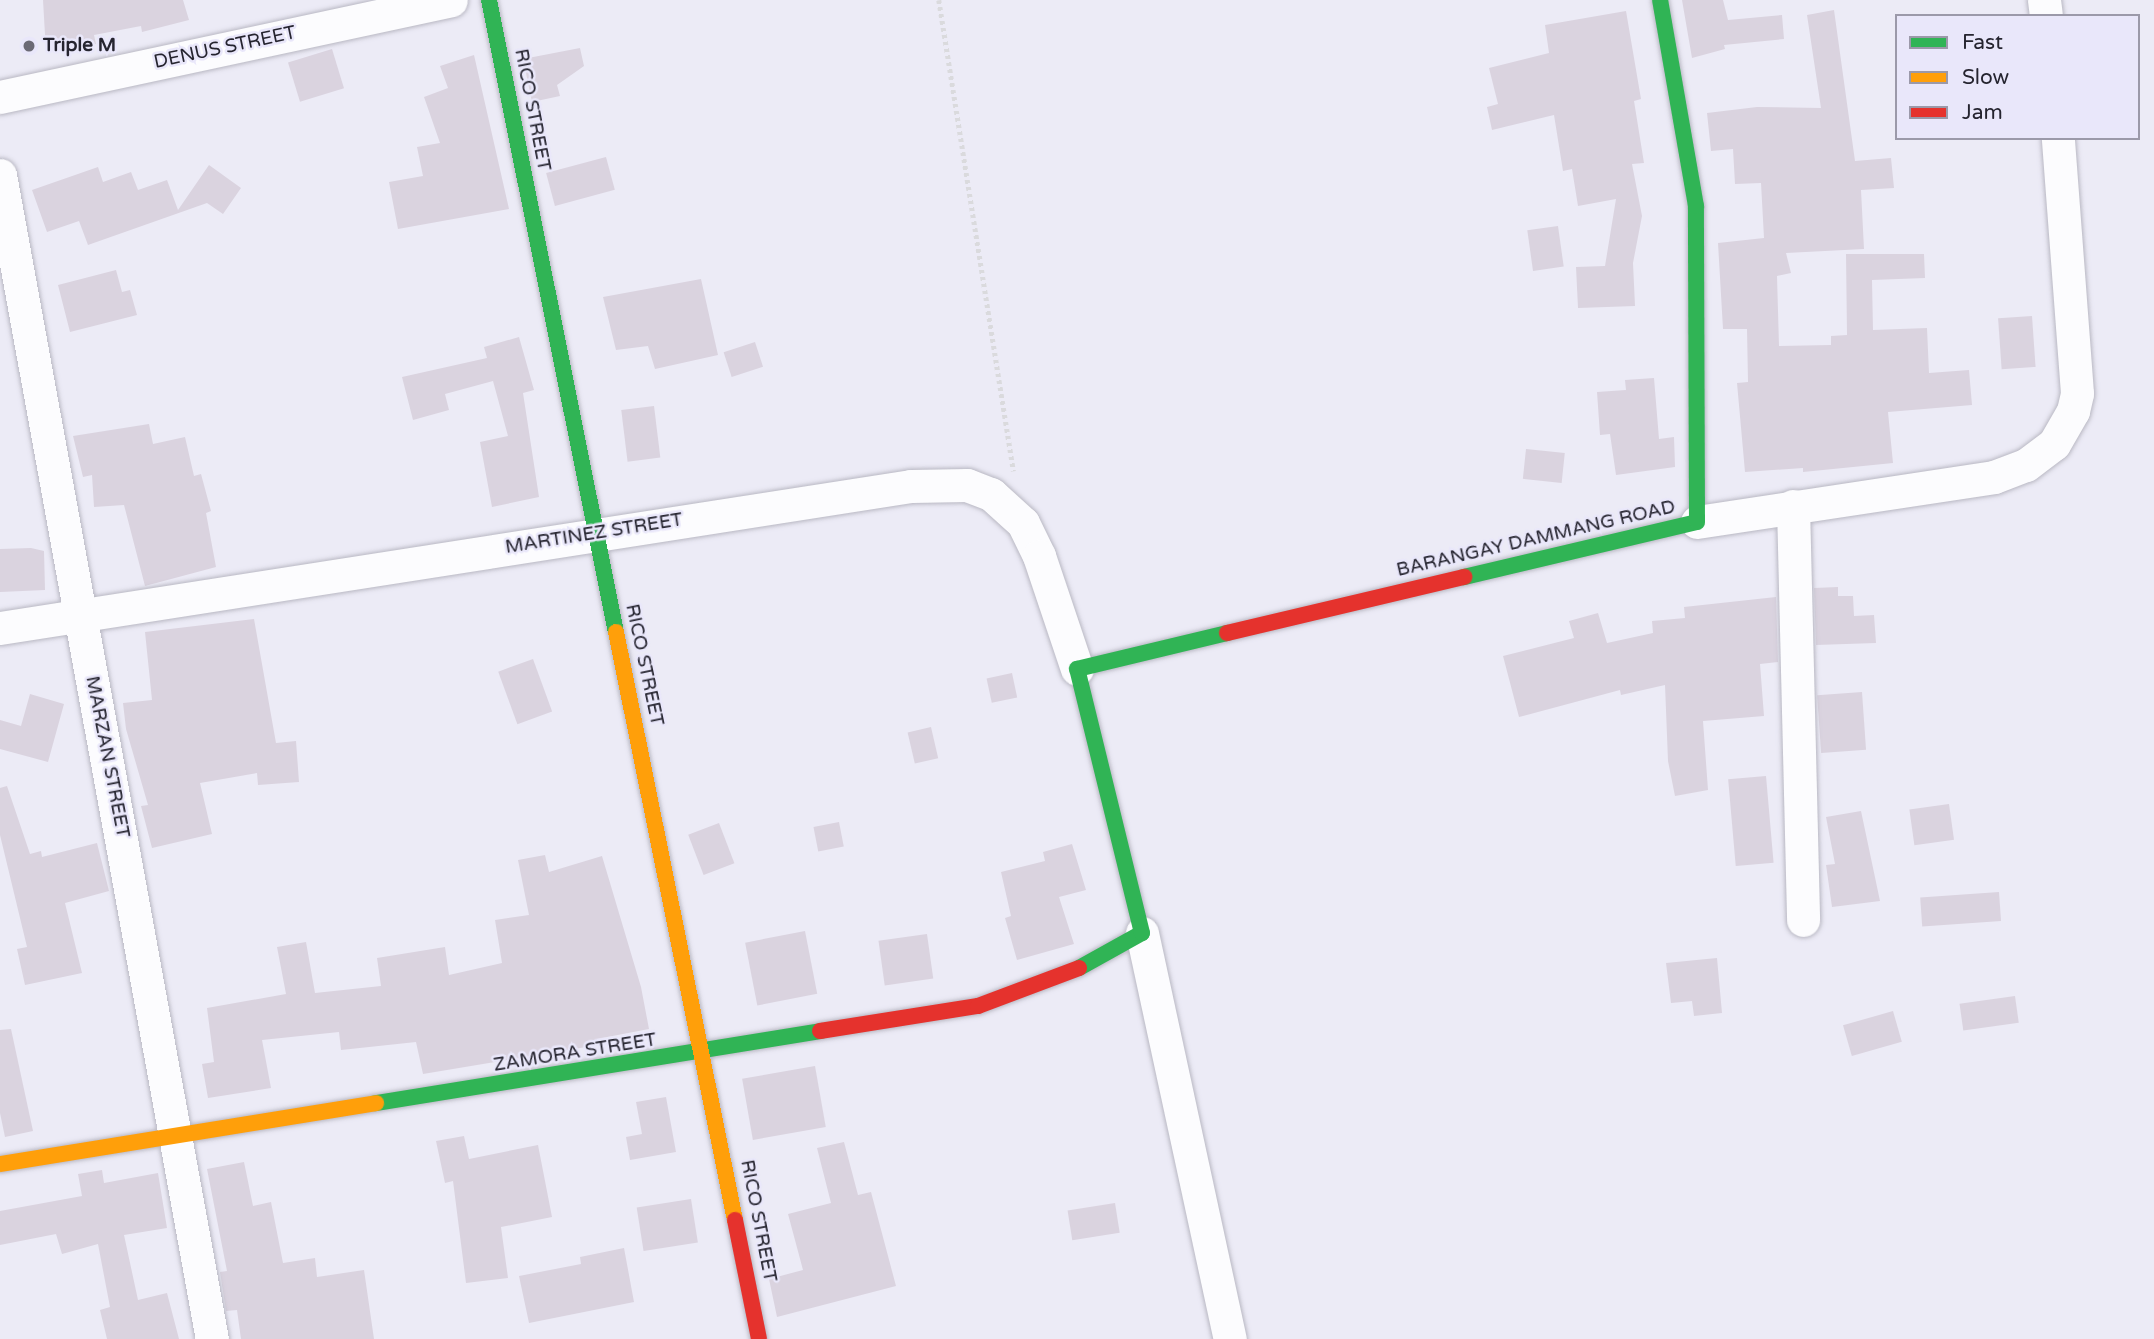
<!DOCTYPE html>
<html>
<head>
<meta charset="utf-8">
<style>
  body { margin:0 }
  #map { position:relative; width:2154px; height:1339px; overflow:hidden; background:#ecebf6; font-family:"Varela Round",sans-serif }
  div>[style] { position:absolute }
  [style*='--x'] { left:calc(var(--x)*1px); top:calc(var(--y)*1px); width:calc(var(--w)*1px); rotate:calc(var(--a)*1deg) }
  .building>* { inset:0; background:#dad3df; transform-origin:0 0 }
  .path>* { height:4.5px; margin-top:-2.25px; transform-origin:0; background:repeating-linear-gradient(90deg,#dadadd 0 3.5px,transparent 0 7px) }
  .roads { filter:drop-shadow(0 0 2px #b9b8c3) drop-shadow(0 0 2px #b9b8c3) }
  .street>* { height:33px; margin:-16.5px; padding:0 16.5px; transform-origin:16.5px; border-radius:16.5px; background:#fcfcfe }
  .fast>* { height:16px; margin:-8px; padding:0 8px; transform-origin:8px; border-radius:8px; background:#30b455 }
  .slow>* { height:16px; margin:-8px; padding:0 8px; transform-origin:8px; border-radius:8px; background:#ff9f0a }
  .jam>* { height:16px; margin:-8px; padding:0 8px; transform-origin:8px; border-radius:8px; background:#e5322d }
  .dots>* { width:19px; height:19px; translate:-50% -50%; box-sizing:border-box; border:4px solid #e9e7fa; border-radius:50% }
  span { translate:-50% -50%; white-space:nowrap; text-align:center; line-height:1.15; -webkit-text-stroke:5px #e9e7fa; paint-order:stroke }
  .poi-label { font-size:19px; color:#25242f; font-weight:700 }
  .left { translate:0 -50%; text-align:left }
  .street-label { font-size:19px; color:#25242f }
  .legend { position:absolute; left:1895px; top:14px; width:245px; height:126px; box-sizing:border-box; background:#e9e7fa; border:2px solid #9b99a9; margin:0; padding:9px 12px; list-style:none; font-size:21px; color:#25242f }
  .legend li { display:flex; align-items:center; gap:14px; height:35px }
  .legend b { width:35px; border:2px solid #9b99a9 }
</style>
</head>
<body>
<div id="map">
  <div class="building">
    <div style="clip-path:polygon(43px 0,183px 0,189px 20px,142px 32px,141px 26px,94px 35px,96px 44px,46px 52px)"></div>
    <div style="clip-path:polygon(1682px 0,1723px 0,1728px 20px,1782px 15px,1784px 39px,1724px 45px,1725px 49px,1692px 58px)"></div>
    <div style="clip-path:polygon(1834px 10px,1855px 161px,1891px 158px,1894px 188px,1861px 190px,1864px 249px,1786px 253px,1791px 273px,1777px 276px,1779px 346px,1831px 345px,1831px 336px,1847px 335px,1846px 254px,1924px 254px,1925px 278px,1872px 280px,1873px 330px,1927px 328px,1929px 373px,1969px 370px,1972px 405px,1888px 412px,1893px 463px,1803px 472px,1803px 468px,1745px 472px,1737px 383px,1748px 382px,1747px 329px,1723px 329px,1718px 243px,1764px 238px,1761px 183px,1735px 184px,1733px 149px,1711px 151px,1707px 113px,1757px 107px,1821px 108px,1807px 15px)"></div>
    <div style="clip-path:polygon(1626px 11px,1641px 99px,1634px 101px,1644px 163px,1632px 164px,1642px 216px,1633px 263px,1635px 306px,1578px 308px,1576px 267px,1605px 266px,1616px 199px,1578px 206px,1572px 169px,1563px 171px,1554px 115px,1492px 130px,1487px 107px,1498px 104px,1489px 68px,1549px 53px,1545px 25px)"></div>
    <div style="clip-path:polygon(580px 48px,584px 66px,557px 85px,560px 96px,532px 102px,523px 59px)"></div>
    <div style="left:332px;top:49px;width:41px;height:46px;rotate:73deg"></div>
    <div style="clip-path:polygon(474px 55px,509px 209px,398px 229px,389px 182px,423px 176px,417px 147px,440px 143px,424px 97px,448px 88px,440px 66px)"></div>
    <div style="left:606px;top:157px;width:34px;height:62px;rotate:75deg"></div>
    <div style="clip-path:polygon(209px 165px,241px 188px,223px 214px,207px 203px,88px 245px,79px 221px,47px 232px,32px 190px,98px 167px,103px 182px,131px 172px,138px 190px,167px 180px,178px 210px)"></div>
    <div style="left:1558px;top:226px;width:41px;height:31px;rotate:82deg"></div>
    <div style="clip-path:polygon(116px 270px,122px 292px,130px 290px,137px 315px,70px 332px,58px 285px)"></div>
    <div style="clip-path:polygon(701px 279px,718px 355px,655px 369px,648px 346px,616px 350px,603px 297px)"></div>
    <div style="left:2032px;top:316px;width:51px;height:34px;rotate:86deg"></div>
    <div style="clip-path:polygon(519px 337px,534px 390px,523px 393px,539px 497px,492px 507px,480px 442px,508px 436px,493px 381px,445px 394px,449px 410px,413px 420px,402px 377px,487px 358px,484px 347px)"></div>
    <div style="left:755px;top:342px;width:26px;height:33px;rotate:72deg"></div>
    <div style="clip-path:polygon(1654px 378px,1659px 439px,1674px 437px,1675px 467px,1616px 475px,1610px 434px,1600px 435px,1597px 392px,1626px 390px,1625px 380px)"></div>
    <div style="left:654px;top:406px;width:52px;height:33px;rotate:83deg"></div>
    <div style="clip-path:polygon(149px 424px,153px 444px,185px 437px,194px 476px,201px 474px,211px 511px,206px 513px,216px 567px,145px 586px,124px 505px,94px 507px,92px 475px,83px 477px,73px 436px)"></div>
    <div style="left:1526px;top:449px;width:39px;height:30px;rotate:6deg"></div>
    <div style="clip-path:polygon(31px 548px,44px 551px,45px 590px,0 592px,0 549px)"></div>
    <div style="clip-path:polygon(1838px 587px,1838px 596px,1853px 596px,1854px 616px,1874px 615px,1876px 643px,1816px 645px,1814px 588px)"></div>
    <div style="clip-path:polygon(1776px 597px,1778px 662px,1760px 664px,1764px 716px,1703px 721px,1708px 790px,1675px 796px,1668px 761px,1665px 685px,1621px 695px,1620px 690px,1519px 717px,1503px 656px,1574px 638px,1569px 621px,1598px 613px,1607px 643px,1653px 633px,1652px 621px,1685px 618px,1684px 607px)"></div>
    <div style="clip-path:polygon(254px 619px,276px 743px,296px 741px,299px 782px,258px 785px,257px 773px,200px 783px,212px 834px,152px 848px,141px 806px,148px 805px,126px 729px,123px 703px,152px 700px,145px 632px)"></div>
    <div style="left:533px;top:659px;width:56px;height:37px;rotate:70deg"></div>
    <div style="left:1012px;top:673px;width:25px;height:26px;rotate:78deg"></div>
    <div style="left:1862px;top:692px;width:58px;height:45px;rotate:86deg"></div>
    <div style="clip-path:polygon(30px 694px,64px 704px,48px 762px,0 749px,0 720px,21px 726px)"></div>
    <div style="left:931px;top:727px;width:32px;height:24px;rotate:77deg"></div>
    <div style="left:1766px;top:776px;width:87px;height:38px;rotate:85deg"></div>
    <div style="clip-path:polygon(7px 786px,30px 854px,41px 851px,42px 857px,97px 843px,109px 891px,65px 903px,82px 973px,25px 985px,17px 949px,27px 947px,0 835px,0 788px)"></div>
    <div style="left:1949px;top:804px;width:36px;height:40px;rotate:82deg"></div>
    <div style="clip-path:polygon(1861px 811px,1880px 901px,1832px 907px,1826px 865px,1835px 864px,1826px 817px)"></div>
    <div style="left:839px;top:822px;width:25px;height:26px;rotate:79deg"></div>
    <div style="left:719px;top:823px;width:43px;height:33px;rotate:69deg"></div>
    <div style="clip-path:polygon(1072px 844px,1086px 890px,1059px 897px,1074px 944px,1017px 960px,1005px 918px,1011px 916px,1001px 872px,1045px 861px,1043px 852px)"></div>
    <div style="clip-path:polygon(545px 855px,549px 872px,602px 856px,641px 987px,649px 1029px,597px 1039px,598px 1045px,423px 1074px,416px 1042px,341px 1050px,339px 1032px,262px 1040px,271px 1088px,208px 1098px,202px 1064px,214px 1062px,207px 1008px,286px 994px,277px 947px,306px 942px,315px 993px,381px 986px,377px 958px,445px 947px,449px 975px,502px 963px,495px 920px,529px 915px,518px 860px)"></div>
    <div style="left:1999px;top:892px;width:29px;height:79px;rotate:86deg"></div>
    <div style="left:805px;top:931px;width:64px;height:61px;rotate:79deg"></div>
    <div style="left:927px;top:934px;width:45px;height:49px;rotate:82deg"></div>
    <div style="clip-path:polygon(1717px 958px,1722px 1013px,1694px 1016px,1692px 1001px,1671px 1003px,1666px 963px)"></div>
    <div style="left:2015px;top:996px;width:27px;height:56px;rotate:82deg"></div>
    <div style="left:1893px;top:1011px;width:32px;height:52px;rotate:74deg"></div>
    <div style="clip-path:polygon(11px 1029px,33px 1131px,5px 1137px,0 1113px,0 1030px)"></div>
    <div style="left:815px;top:1066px;width:62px;height:74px;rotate:80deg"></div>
    <div style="clip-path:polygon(666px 1097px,676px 1152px,630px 1160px,626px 1137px,642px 1134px,636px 1102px)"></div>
    <div style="clip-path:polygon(464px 1136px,469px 1159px,538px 1145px,552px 1217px,501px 1227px,508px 1278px,466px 1283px,453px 1181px,445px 1183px,436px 1141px)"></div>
    <div style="clip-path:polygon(844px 1142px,858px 1195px,871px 1192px,896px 1286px,777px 1317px,769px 1279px,803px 1270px,788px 1214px,831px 1203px,817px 1148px)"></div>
    <div style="clip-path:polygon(244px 1162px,253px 1206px,271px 1202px,283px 1263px,315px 1258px,317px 1277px,364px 1270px,374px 1339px,241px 1339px,237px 1310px,226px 1311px,220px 1272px,227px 1271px,207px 1169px)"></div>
    <div style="clip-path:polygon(102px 1170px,104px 1183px,158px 1173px,167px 1228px,124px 1235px,138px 1300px,167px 1293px,179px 1339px,107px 1339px,100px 1310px,110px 1307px,98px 1244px,62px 1254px,56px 1234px,0 1245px,0 1211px,82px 1196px,78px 1174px)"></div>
    <div style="left:691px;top:1199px;width:44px;height:55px;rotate:81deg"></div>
    <div style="left:1115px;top:1203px;width:30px;height:48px;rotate:81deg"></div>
    <div style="clip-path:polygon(624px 1248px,634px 1302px,529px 1323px,519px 1276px,581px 1264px,580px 1257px)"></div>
  </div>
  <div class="path">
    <div style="--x:939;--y:0;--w:477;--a:81"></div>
  </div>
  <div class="roads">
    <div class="street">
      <div style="--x:2044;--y:0;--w:16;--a:83"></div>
      <div style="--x:0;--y:97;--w:461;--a:-12.1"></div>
      <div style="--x:0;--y:175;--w:1183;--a:79.68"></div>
      <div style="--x:1793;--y:506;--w:414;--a:88.6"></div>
      <div style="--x:1697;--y:522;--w:300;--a:-8.6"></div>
      <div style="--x:1994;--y:477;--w:34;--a:-21"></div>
      <div style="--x:2026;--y:465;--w:35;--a:-37"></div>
      <div style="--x:2054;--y:444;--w:38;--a:-60"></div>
      <div style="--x:2073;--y:411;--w:18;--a:-77"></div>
      <div style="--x:2077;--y:393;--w:256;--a:-94.3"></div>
      <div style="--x:0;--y:628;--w:922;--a:-8.86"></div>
      <div style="--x:911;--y:486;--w:56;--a:-1"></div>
      <div style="--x:967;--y:485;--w:26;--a:21"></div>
      <div style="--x:991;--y:494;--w:43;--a:42.2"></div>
      <div style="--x:1023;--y:523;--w:37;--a:64"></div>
      <div style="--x:1039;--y:556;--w:119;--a:71.4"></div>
      <div style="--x:1142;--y:933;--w:415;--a:77.8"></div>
    </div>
    <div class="fast">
      <div style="--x:489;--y:0;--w:645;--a:78.64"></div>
      <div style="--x:1464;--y:577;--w:239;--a:-13.3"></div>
      <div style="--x:1697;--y:522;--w:316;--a:-90.2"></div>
      <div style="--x:1696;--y:206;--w:209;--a:-99.9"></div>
      <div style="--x:1079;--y:968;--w:72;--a:-29.1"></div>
      <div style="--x:1142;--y:933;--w:272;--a:-103.8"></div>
      <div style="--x:1077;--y:669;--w:154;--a:-13.5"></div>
      <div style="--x:376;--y:1103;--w:450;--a:-9.2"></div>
    </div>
    <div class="slow">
      <div style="--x:616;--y:632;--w:600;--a:78.56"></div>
      <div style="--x:0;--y:1164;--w:381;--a:-9.2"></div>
    </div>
    <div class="jam">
      <div style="--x:1227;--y:633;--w:244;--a:-13.3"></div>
      <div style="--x:820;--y:1031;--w:160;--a:-9"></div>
      <div style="--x:978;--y:1006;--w:108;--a:-20.6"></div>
      <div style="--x:735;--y:1220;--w:121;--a:78.6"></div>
    </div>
  </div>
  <div class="dots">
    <div style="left:29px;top:46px;background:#6b6a75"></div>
  </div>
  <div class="poi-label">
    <span class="left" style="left:43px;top:46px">Triple M</span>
  </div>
  <div class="street-label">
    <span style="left:225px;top:48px;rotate:-12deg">DENUS STREET</span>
    <span style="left:532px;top:110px;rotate:79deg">RICO STREET</span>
    <span style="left:594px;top:534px;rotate:-9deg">MARTINEZ STREET</span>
    <span style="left:1536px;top:539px;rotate:-13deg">BARANGAY DAMMANG ROAD</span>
    <span style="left:644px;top:665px;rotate:78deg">RICO STREET</span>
    <span style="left:107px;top:757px;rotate:79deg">MARZAN STREET</span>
    <span style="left:575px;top:1053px;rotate:-9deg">ZAMORA STREET</span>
    <span style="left:758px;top:1221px;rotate:79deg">RICO STREET</span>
  </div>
  <ul class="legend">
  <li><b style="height:9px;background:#30b455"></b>Fast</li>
  <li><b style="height:9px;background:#ff9f0a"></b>Slow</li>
  <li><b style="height:9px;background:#e5322d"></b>Jam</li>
  </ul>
</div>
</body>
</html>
